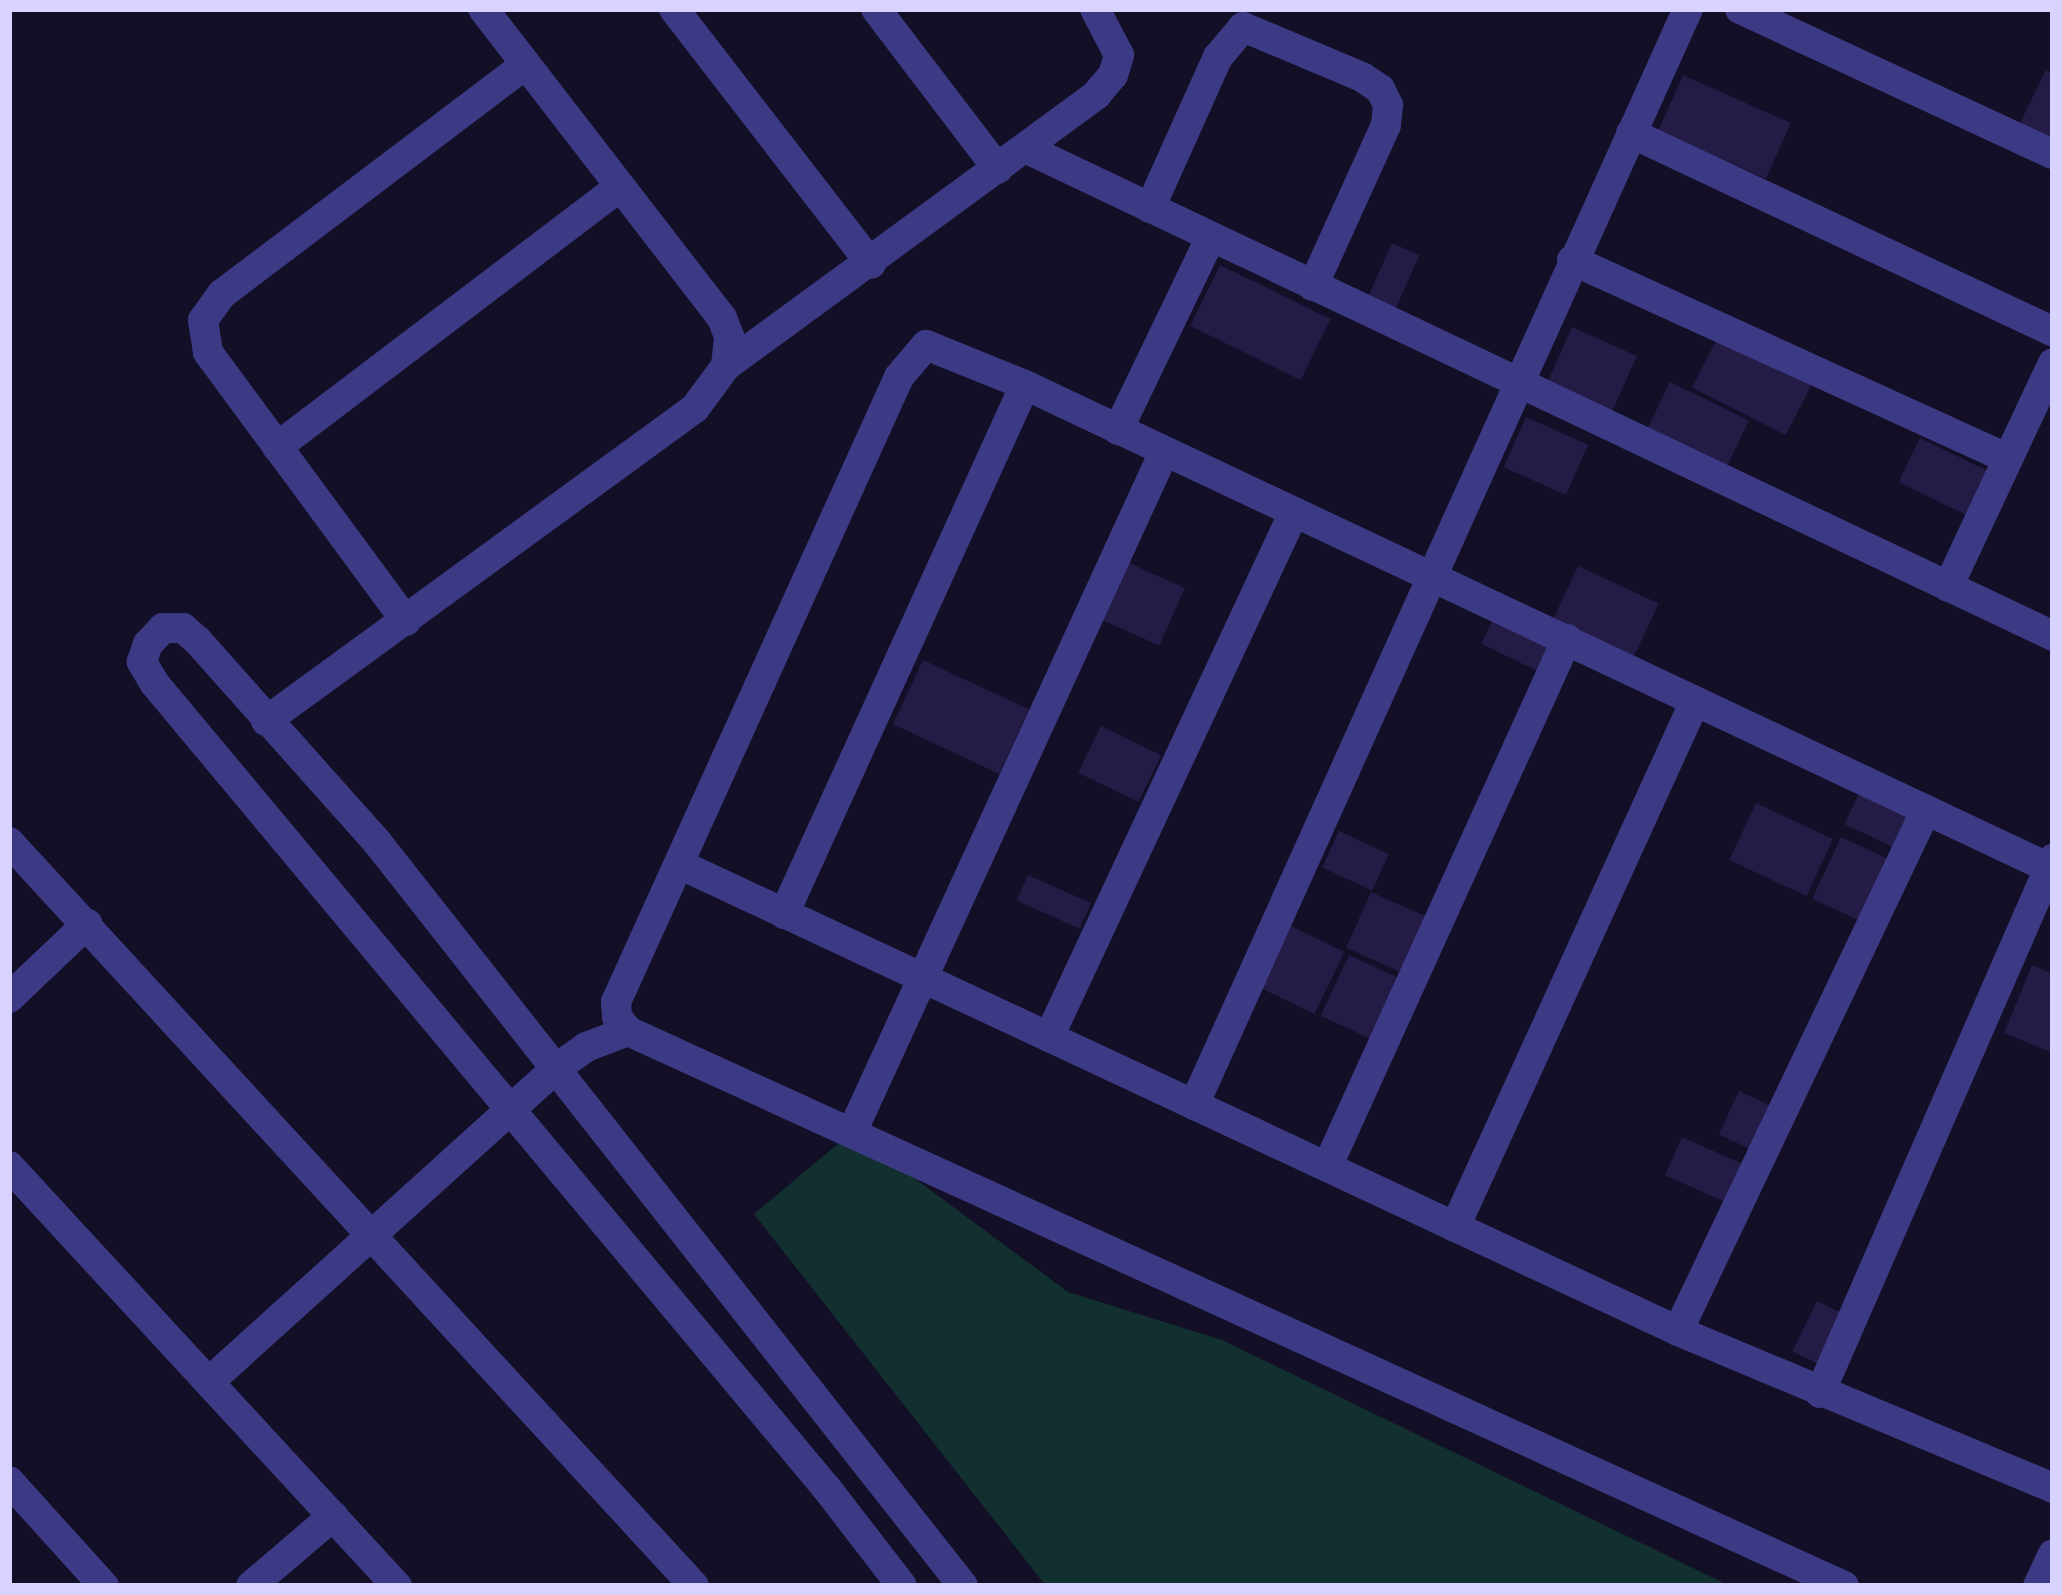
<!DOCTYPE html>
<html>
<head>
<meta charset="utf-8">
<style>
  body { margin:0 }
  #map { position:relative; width:2062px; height:1595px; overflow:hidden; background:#130f26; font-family:"Sofia Sans Condensed",sans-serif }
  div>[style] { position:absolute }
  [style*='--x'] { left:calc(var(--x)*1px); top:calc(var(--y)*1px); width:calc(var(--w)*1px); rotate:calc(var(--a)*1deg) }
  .green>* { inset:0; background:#12302f }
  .building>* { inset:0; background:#241b47; transform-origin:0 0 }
  .street>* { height:30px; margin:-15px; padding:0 15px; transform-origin:15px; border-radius:15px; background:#3d3a85 }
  span { translate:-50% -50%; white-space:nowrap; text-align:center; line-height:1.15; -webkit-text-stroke:12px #130f26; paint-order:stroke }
  .frame { position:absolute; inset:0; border:12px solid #d9d4ff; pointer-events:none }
</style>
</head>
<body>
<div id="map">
  <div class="green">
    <div style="clip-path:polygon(852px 1132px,1068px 1292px,1222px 1340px,1730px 1586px,1046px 1586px,754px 1214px)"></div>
  </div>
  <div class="building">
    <div style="clip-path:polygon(2046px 70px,2053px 74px,2053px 145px,2018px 127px)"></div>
    <div style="left:1683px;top:75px;width:118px;height:61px;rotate:24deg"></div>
    <div style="left:1392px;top:243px;width:30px;height:66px;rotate:24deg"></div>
    <div style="left:1220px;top:265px;width:123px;height:68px;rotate:26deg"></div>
    <div style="left:1572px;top:327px;width:71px;height:62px;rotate:24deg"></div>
    <div style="left:1719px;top:335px;width:105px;height:59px;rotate:27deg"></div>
    <div style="left:1670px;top:382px;width:88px;height:62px;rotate:26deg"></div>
    <div style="left:1526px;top:417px;width:68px;height:55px;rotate:24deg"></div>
    <div style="left:1920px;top:438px;width:77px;height:49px;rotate:26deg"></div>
    <div style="left:1120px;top:559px;width:71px;height:63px;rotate:24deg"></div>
    <div style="left:1578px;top:566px;width:89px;height:64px;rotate:25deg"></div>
    <div style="left:1496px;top:613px;width:68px;height:34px;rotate:26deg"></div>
    <div style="left:923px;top:660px;width:117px;height:71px;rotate:25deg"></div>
    <div style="left:1101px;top:726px;width:67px;height:52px;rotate:26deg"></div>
    <div style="left:1861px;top:789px;width:61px;height:39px;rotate:25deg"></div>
    <div style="left:1756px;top:803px;width:85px;height:63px;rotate:25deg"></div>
    <div style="left:1339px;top:831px;width:55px;height:40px;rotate:25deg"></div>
    <div style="left:1841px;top:837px;width:55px;height:68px;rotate:25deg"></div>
    <div style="left:1028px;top:875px;width:69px;height:28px;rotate:24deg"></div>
    <div style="left:1371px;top:892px;width:67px;height:61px;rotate:24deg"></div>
    <div style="left:1287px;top:924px;width:64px;height:69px;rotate:26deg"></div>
    <div style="left:1349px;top:955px;width:60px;height:67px;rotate:25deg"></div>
    <div style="clip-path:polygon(2032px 965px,2053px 974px,2053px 1053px,2004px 1033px)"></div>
    <div style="left:1739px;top:1091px;width:41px;height:48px;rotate:25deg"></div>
    <div style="left:1682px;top:1137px;width:70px;height:42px;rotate:24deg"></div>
    <div style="left:1817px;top:1301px;width:32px;height:56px;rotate:26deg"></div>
  </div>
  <div class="street">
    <div style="--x:674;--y:9;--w:322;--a:52.3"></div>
    <div style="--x:876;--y:9;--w:201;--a:52.7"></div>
    <div style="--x:1740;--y:9;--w:345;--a:24.9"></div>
    <div style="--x:1631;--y:133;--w:467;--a:25.2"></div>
    <div style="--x:1025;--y:148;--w:1138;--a:25.39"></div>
    <div style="--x:1150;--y:208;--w:166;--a:-65.8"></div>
    <div style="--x:1218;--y:57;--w:39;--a:-50"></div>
    <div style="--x:1243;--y:27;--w:129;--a:22.8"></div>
    <div style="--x:1362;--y:77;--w:22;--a:34"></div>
    <div style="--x:1380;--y:89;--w:18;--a:63"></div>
    <div style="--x:1388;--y:105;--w:20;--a:96"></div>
    <div style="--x:1386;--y:125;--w:177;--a:114.4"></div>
    <div style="--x:1572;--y:260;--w:479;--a:24.5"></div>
    <div style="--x:726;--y:366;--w:459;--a:-36.2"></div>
    <div style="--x:1096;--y:95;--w:26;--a:-50"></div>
    <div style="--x:1113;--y:75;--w:21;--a:-73"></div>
    <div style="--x:1119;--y:55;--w:52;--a:-117.6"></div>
    <div style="--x:1118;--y:430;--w:214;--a:-64.3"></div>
    <div style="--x:277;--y:447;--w:430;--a:-37.2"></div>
    <div style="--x:1948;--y:587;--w:247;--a:-64.9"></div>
    <div style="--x:406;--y:621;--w:334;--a:-126.4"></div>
    <div style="--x:208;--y:352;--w:32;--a:-99"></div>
    <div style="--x:203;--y:320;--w:32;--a:-54"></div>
    <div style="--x:222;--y:294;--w:381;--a:-37.1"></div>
    <div style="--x:266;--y:721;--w:531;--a:-36.11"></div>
    <div style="--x:695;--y:408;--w:52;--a:-53.6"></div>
    <div style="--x:726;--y:366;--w:30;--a:-84"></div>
    <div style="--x:729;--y:336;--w:19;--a:-111"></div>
    <div style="--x:722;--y:318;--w:391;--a:-127.7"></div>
    <div style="--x:9;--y:842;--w:1011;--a:47.36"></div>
    <div style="--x:679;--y:864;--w:1103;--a:25.05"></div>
    <div style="--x:1678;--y:1331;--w:407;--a:22.7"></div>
    <div style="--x:784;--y:914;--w:581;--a:-65.51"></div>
    <div style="--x:9;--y:998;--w:108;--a:-43.5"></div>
    <div style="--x:1049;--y:1037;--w:579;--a:-64.98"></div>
    <div style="--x:1194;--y:1105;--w:1202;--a:-65.74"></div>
    <div style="--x:852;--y:1132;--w:748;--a:-65.35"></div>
    <div style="--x:1328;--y:1165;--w:578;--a:-65.56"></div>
    <div style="--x:9;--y:1166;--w:572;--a:47.27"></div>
    <div style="--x:1455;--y:1227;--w:578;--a:-65.47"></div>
    <div style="--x:1678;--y:1331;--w:577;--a:-64.55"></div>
    <div style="--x:209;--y:1382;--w:467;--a:-42.1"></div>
    <div style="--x:555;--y:1069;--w:38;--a:-35"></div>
    <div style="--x:586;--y:1047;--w:45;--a:-20.9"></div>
    <div style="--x:1820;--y:1393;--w:583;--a:-66.43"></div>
    <div style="--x:9;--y:1481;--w:142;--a:47.9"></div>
    <div style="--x:251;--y:1586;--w:108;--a:-40.5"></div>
    <div style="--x:902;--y:1586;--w:121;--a:-127.6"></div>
    <div style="--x:828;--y:1490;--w:1050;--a:-129.86"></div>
    <div style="--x:155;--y:684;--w:26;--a:-121"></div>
    <div style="--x:142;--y:662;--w:19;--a:-72"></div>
    <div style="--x:148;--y:644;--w:22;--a:-47"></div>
    <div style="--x:163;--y:628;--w:20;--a:0"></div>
    <div style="--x:183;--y:628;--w:18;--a:41"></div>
    <div style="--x:197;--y:640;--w:271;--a:48.3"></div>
    <div style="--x:377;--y:842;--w:947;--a:51.77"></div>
    <div style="--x:1844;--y:1586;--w:1337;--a:-155.47"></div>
    <div style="--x:628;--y:1031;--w:18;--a:-128"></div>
    <div style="--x:617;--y:1017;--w:15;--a:-94"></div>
    <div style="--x:616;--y:1002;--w:686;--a:-65.64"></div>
    <div style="--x:899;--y:377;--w:42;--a:-49.8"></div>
    <div style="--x:926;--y:345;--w:107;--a:22"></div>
    <div style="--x:1025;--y:385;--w:1132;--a:25.25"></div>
    <div style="--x:2038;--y:1586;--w:35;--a:-65"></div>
  </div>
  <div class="frame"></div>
</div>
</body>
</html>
